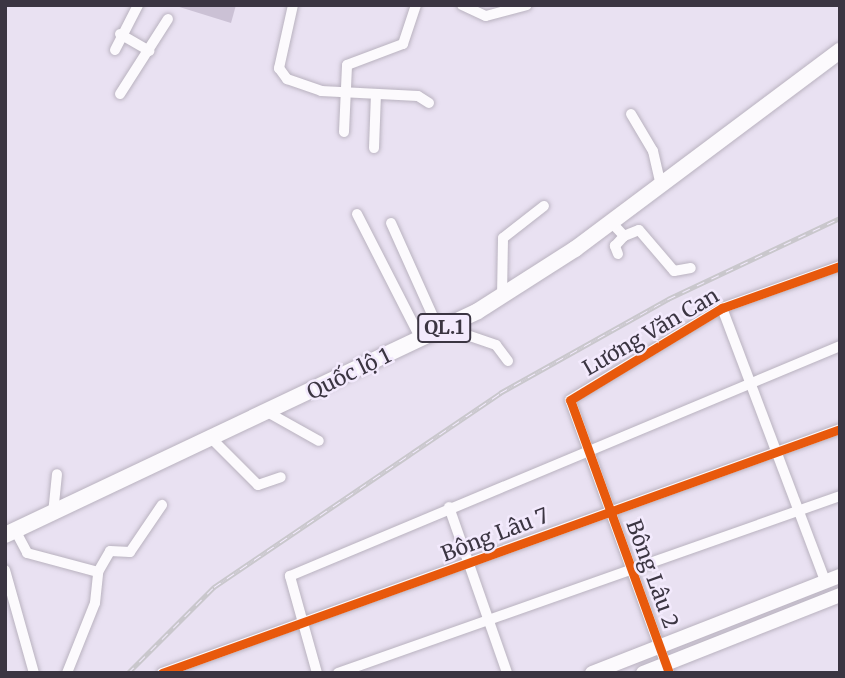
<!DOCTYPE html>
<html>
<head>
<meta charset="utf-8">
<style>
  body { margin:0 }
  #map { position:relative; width:845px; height:678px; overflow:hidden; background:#e9e1f2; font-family:Merriweather,serif }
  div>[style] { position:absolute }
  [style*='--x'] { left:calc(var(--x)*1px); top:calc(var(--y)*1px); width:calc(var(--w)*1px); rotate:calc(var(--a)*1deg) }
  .building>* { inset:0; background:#cbc1d5 }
  .roads { filter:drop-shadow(0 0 2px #b9b2bf) drop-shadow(0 0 2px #b9b2bf) }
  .minor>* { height:10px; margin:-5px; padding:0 5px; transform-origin:5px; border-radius:5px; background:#fcfafd }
  .major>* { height:14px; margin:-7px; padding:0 7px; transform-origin:7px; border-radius:7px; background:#fcfafd }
  .highway>* { height:16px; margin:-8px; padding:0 8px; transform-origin:8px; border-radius:8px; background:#fcfafd }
  .rail>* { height:5px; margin-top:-2.5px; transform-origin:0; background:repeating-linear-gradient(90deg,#f3eafd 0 8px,#c9c7cc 0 16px); box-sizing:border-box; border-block:2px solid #c9c7cc }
  .cycleway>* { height:9px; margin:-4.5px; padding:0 4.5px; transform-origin:4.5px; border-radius:4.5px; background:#e8590c }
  span { translate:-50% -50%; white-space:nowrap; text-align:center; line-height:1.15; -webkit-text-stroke:5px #f3eafd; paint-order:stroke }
  .shield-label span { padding:2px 5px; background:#f3eafd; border:2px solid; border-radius:5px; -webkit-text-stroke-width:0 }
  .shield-label { font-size:19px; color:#3b3542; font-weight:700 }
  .street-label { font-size:21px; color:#3b3542 }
  .frame { position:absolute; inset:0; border:7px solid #3b3542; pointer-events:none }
</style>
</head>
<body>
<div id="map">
  <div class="building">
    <div style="clip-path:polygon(173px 5px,236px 5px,231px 23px)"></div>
  </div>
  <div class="roads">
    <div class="minor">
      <div style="--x:293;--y:5;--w:65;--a:102.5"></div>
      <div style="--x:279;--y:68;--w:14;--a:54"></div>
      <div style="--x:287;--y:79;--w:36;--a:19"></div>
      <div style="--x:321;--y:91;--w:97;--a:3"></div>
      <div style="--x:418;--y:96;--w:13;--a:32"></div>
      <div style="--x:462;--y:5;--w:26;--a:25"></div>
      <div style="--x:486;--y:16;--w:42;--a:-15"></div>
      <div style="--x:120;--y:34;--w:34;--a:30"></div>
      <div style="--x:115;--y:50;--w:51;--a:-62.9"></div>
      <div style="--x:120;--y:94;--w:89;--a:-57.4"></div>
      <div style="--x:631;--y:114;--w:43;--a:59.3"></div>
      <div style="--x:653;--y:151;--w:36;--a:77"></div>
      <div style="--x:344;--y:132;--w:67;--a:-87.4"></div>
      <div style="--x:347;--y:65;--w:60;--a:-20.6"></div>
      <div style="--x:403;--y:44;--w:41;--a:-71.6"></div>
      <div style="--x:374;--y:148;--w:54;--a:-87.9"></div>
      <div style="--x:357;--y:214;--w:140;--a:62.9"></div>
      <div style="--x:391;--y:223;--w:117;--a:65.8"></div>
      <div style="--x:612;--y:223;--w:18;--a:47"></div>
      <div style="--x:624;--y:236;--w:16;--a:-22"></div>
      <div style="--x:639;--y:230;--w:54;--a:49.5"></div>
      <div style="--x:674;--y:271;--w:17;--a:-10"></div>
      <div style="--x:618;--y:254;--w:9;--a:-111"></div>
      <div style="--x:615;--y:246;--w:13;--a:-48"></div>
      <div style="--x:502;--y:296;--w:58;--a:-89"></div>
      <div style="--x:503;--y:238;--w:52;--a:-38"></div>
      <div style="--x:722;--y:308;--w:292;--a:69.3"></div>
      <div style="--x:454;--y:323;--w:15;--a:48"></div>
      <div style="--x:464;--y:334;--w:34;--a:19"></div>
      <div style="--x:496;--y:345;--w:20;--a:53"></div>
      <div style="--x:269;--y:413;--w:57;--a:29.2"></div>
      <div style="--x:212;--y:439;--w:65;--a:45"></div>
      <div style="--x:258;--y:485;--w:24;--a:-19"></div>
      <div style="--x:449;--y:507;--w:176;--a:70.7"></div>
      <div style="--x:53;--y:514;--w:40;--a:-84.3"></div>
      <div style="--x:15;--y:530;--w:26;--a:62"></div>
      <div style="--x:27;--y:553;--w:73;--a:15"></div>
      <div style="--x:5;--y:570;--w:107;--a:74.3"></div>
      <div style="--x:67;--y:673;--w:75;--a:-68.2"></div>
      <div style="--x:95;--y:603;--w:31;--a:-84"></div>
      <div style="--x:98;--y:572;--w:24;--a:-60"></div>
      <div style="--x:110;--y:551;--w:20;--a:3"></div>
      <div style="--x:130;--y:552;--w:57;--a:-55.8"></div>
      <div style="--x:162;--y:673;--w:721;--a:-19.79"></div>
      <div style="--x:317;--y:673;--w:101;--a:-105.6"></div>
      <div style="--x:290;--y:576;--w:596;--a:-22.69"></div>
      <div style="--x:338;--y:673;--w:532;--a:-19.42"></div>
      <div style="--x:669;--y:673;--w:290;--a:-109.9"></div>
      <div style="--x:570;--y:400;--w:178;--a:-31.2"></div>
      <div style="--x:722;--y:308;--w:125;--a:-19.6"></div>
    </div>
    <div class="major">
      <div style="--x:592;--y:673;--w:266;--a:-21.4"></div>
      <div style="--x:643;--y:673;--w:212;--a:-21.6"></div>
    </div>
    <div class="highway">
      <div style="--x:5;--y:535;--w:523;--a:-25.34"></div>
      <div style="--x:478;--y:311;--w:115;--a:-32.6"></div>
      <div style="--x:575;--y:249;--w:331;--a:-36.8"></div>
    </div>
  </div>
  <div class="rail">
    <div style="--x:128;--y:673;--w:122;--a:-45"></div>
    <div style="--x:214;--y:587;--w:346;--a:-34.1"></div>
    <div style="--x:500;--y:393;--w:193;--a:-29.2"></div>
    <div style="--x:668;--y:299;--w:190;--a:-25.2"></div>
  </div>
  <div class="cycleway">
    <div style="--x:162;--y:673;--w:721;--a:-19.79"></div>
    <div style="--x:669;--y:673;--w:290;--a:-109.9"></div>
    <div style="--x:570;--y:400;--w:178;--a:-31.2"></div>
    <div style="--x:722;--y:308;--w:125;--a:-19.6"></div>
  </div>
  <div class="shield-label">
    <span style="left:444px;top:328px">QL.1</span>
  </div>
  <div class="street-label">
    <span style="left:651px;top:332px;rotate:-30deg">Lương Văn Can</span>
    <span style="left:349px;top:374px;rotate:-26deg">Quốc lộ 1</span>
    <span style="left:495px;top:535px;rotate:-21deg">Bông Lâu 7</span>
    <span style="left:652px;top:574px;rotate:70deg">Bông Lâu 2</span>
  </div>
  <div class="frame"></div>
</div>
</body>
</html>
